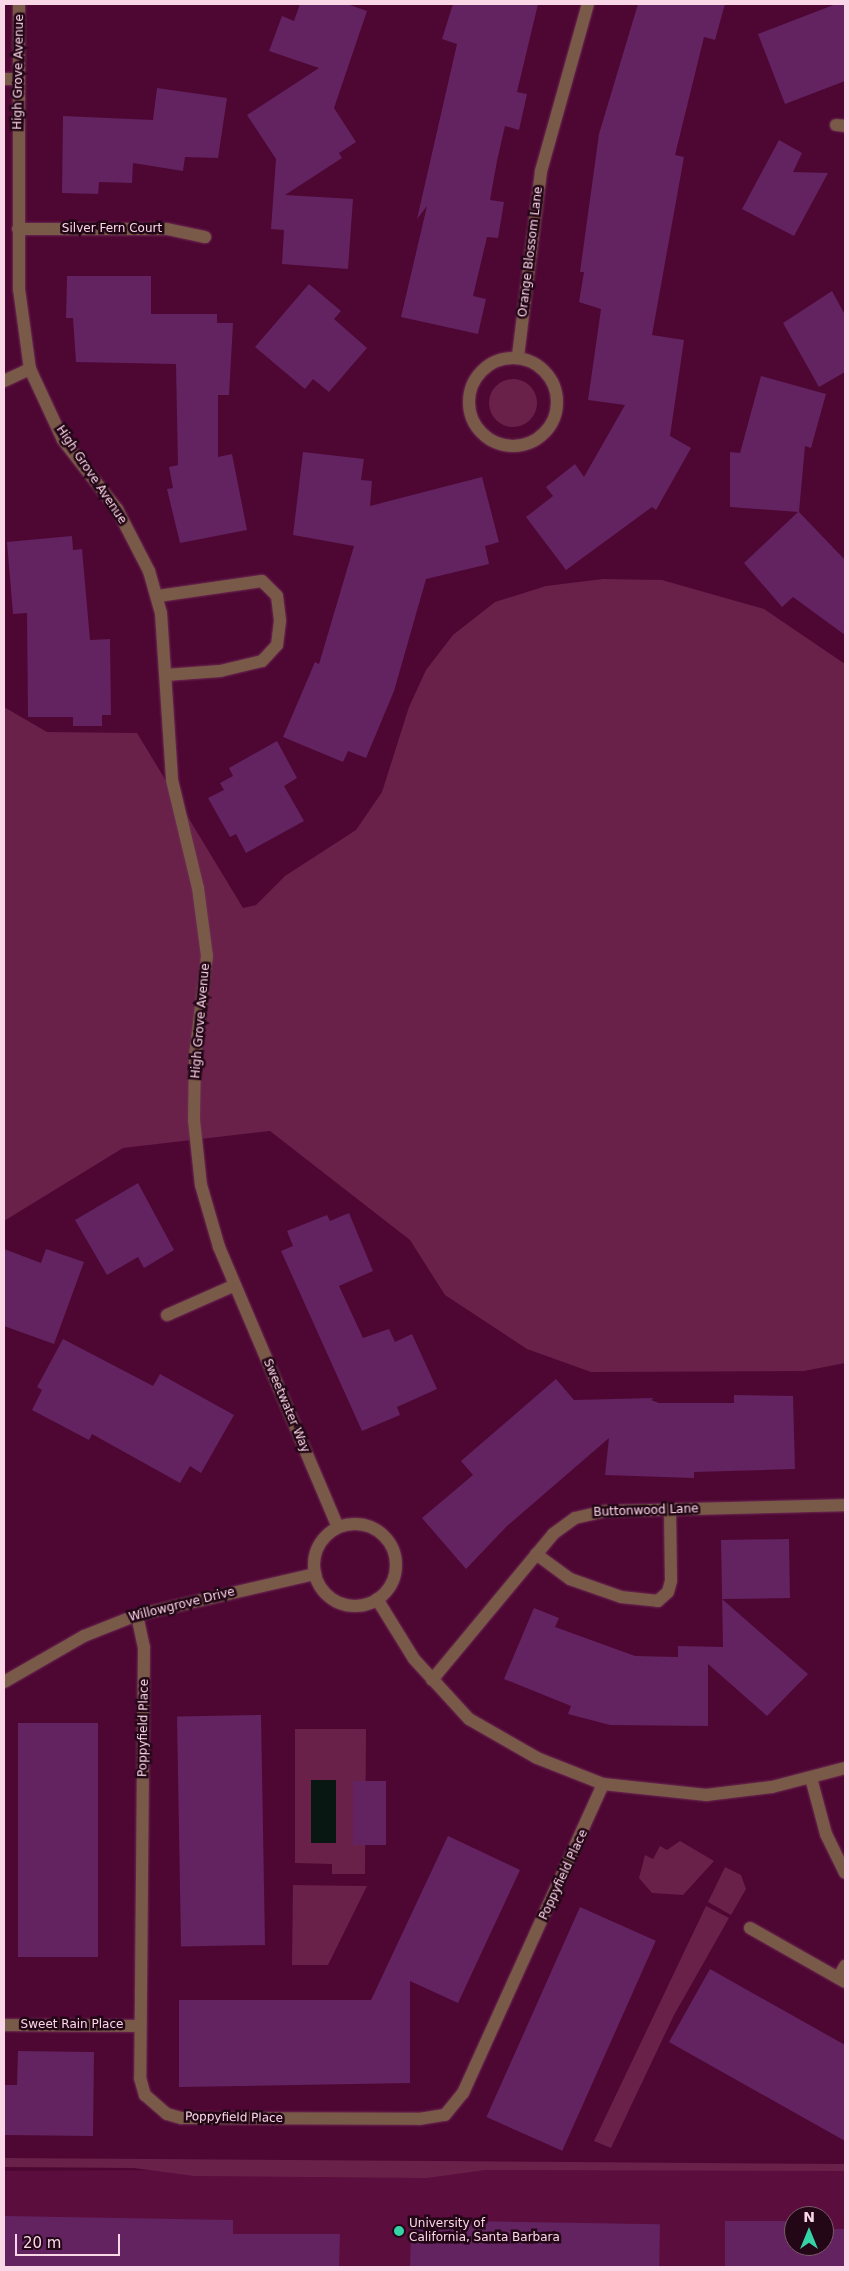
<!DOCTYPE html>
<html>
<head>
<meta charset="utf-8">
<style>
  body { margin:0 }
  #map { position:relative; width:849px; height:2271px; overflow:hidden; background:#4e0733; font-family:"DejaVu Sans",sans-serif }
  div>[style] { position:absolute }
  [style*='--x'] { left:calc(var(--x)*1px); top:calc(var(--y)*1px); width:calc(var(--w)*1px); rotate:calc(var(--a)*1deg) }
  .built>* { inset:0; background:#5b0d3d }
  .green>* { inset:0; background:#69214a }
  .round { border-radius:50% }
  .water>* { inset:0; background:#081712; transform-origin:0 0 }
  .building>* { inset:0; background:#622360; transform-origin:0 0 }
  .roads { filter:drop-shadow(0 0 1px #6d2c53) drop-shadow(0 0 1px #6d2c53) }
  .minor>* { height:12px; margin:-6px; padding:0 6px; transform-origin:6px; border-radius:6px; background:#795948 }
  .minor>.ring { margin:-6px; padding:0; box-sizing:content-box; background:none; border:12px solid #795948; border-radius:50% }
  .dots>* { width:14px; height:14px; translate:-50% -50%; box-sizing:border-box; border:2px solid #240717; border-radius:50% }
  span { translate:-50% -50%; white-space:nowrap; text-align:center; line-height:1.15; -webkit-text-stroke:5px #240717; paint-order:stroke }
  .street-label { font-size:12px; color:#fad7e7 }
  .poi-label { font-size:12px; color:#fad7e7 }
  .left { translate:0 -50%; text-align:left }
  .frame { position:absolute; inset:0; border:5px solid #fad7e7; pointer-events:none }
  .north { position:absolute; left:784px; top:2206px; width:50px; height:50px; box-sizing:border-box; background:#240717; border:1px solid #7a5a6a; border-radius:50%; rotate:0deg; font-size:14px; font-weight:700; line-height:20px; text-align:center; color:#fad7e7 }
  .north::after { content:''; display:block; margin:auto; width:18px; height:22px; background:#35d4a7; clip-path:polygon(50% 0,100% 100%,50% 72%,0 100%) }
  .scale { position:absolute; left:15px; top:2234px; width:105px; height:22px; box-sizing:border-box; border:2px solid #fad7e7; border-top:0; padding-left:6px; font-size:15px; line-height:18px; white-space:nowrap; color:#fad7e7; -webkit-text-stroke:4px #240717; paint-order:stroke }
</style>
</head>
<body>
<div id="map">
  <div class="built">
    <div style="clip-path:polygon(evenodd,845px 2166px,845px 2267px,4px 2267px,4px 2171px,845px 2166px,794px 2216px,824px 2216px,824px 2246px,794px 2246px,794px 2216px)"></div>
  </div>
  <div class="green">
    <div class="round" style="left:489px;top:379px;width:48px;height:48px"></div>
    <div style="clip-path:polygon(603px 579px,662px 580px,764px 609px,845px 664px,845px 1363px,804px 1371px,591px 1372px,527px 1349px,445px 1295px,410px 1240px,270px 1131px,123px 1148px,4px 1221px,4px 707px,47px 732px,137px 733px,243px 908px,256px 905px,285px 876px,356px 830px,382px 792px,409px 707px,426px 670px,453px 635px,495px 602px,546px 586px)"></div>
    <div style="clip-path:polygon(295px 1729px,366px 1729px,365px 1874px,332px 1874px,332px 1864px,295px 1863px)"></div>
    <div style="clip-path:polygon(680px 1841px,714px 1861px,683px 1895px,652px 1893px,639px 1878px,645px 1855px,653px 1859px,660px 1846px,667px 1850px)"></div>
    <div style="clip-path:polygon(725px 1867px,741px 1875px,746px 1889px,731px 1915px,708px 1902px)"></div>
    <div style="clip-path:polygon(293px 1885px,367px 1886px,328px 1965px,292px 1965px)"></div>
    <div style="clip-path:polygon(706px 1906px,729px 1918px,674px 2015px,611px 2148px,594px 2141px)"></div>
    <div style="clip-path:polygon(4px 2158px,845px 2164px,845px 2171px,485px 2170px,427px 2178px,194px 2176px,134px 2168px,4px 2167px)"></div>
  </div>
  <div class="water">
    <div style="left:311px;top:1780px;width:25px;height:63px"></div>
  </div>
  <div class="building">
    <div style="clip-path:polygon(300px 4px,347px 4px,367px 11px,334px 108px,356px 142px,339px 153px,342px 158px,285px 195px,353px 199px,348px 269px,282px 264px,284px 230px,271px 229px,276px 159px,247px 115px,319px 68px,269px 51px,282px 16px,294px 21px)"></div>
    <div style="clip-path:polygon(453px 4px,538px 4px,517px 92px,527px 94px,519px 130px,505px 126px,497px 161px,490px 200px,504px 202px,498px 238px,487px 237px,473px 296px,486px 299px,478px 334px,401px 317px,427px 206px,417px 219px,457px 44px,442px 39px)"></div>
    <div style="clip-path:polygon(638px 4px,725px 4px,715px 40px,704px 37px,675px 155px,684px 157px,652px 335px,684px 340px,670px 436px,691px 448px,656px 510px,652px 507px,566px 570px,526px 517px,553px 496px,546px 487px,575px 464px,584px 477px,625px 405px,588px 400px,601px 309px,579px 302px,584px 272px,580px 272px,599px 134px)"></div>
    <div style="clip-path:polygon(836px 4px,845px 4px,845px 81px,785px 104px,758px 34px)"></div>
    <div style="clip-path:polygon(157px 88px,227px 98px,218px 158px,185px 157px,183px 171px,133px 163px,132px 183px,99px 182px,98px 194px,62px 193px,63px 116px,153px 120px)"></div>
    <div style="clip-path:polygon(779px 140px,802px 153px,793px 172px,828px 173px,794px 236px,742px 209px)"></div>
    <div style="clip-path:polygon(67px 276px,151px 276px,151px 314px,217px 314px,217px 323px,233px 323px,229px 395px,218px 395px,218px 457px,232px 454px,247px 530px,180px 543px,167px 489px,173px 488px,169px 467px,178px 465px,176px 364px,76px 362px,73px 318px,66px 318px)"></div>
    <div style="clip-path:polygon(309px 284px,341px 311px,334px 319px,367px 348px,329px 392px,313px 379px,305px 389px,255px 347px)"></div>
    <div style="clip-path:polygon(832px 291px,845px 315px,845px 372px,819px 387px,783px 323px)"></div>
    <div style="clip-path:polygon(761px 376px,826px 394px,811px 448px,805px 446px,799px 512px,845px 560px,845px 635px,793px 597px,782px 607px,744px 563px,798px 512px,730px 507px,730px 452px,740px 453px)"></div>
    <div style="clip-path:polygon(303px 452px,364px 459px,361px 480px,372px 481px,370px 506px,482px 477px,499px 542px,485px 546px,489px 564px,426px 579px,394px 691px,366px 758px,348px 751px,343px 762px,283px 737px,315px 662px,319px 664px,354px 546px,293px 535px)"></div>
    <div style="clip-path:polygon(72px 536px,73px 550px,82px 549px,90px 640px,110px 639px,111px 715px,102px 715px,102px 726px,73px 726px,73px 717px,28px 717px,27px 613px,13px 614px,7px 542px)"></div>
    <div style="clip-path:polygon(277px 741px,297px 778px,284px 786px,304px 821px,246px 853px,236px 834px,230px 837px,208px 798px,224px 790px,220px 783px,233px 776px,229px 768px)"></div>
    <div style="clip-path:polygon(138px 1183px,174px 1250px,144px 1268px,138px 1257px,107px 1275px,75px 1220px)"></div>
    <div style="clip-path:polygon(349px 1213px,373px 1271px,339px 1286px,363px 1338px,389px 1329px,395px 1342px,412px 1334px,437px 1389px,397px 1407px,400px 1415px,362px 1431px,281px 1251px,293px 1246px,287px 1231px,327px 1215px,330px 1221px)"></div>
    <div style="clip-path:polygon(4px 1249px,41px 1263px,46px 1249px,84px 1262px,54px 1344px,4px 1326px)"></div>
    <div style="clip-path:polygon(63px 1339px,153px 1386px,160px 1374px,234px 1415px,201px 1473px,190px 1466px,180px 1483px,92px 1434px,89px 1440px,32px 1410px,42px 1390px,37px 1387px)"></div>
    <div style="clip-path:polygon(556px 1379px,574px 1400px,654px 1398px,651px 1400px,659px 1403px,734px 1403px,734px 1395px,793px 1396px,795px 1469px,694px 1472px,694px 1478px,605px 1475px,609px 1438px,507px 1526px,466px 1569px,422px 1518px,473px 1475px,461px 1461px)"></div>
    <div style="clip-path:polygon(789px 1539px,790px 1598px,722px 1599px,808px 1674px,767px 1716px,708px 1664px,708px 1726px,610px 1725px,568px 1714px,571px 1706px,504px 1679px,534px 1608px,559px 1618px,555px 1627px,635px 1656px,678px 1657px,678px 1646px,723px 1647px,721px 1540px)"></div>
    <div style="left:261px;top:1715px;width:230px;height:84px;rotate:89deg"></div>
    <div style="left:18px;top:1723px;width:80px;height:234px"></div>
    <div style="left:353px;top:1781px;width:33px;height:64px"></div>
    <div style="clip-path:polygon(448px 1836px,520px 1870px,458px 2003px,410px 1981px,410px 2083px,179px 2087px,179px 2000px,371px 2000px)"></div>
    <div style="left:580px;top:1907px;width:83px;height:230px;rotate:24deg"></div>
    <div style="clip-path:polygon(710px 1969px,845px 2045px,845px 2141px,669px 2042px)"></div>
    <div style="clip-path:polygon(18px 2051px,94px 2052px,93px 2136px,4px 2135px,4px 2085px,17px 2085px)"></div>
    <div style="clip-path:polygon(5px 2216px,233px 2220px,233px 2234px,340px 2234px,339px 2267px,5px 2267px)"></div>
    <div style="left:411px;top:2220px;width:249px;height:47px;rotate:1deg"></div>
    <div style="clip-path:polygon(725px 2221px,788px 2221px,789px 2229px,794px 2229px,794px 2246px,824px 2246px,824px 2229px,845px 2229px,845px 2267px,725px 2267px)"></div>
  </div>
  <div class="roads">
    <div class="minor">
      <div style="--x:19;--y:4;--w:285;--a:90"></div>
      <div style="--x:19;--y:289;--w:81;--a:82.2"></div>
      <div style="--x:30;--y:369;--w:78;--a:65.1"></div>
      <div style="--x:63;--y:440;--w:88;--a:52"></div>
      <div style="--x:117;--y:509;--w:70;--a:62.7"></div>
      <div style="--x:149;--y:571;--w:44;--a:74.1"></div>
      <div style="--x:161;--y:613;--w:167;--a:86.2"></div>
      <div style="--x:172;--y:780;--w:111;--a:76.5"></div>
      <div style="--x:198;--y:888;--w:69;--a:82.5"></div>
      <div style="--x:207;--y:956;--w:100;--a:96.9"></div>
      <div style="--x:195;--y:1055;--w:65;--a:90.9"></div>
      <div style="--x:194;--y:1120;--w:65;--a:83.9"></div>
      <div style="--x:201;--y:1185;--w:65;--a:73.8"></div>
      <div style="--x:219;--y:1247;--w:304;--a:67"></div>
      <div style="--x:4;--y:79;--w:14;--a:0"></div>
      <div style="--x:836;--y:125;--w:9;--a:6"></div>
      <div style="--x:18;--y:229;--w:149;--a:0"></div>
      <div style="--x:167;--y:229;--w:39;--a:12"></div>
      <div style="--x:518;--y:356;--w:186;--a:-82.9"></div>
      <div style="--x:541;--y:171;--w:173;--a:-74.3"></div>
      <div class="ring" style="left:469px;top:358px;width:76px;height:76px"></div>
      <div style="--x:4;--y:381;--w:29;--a:-25"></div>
      <div style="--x:158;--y:596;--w:105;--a:-8.2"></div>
      <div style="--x:262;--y:581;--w:21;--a:45"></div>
      <div style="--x:277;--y:596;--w:25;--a:83"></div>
      <div style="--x:280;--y:621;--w:24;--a:97"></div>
      <div style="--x:277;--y:645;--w:22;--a:133"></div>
      <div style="--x:262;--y:661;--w:43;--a:166.6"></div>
      <div style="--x:220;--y:671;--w:55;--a:175.8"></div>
      <div style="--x:167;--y:1315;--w:74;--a:-23.8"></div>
      <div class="ring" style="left:314px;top:1524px;width:70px;height:70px"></div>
      <div style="--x:536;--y:1554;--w:42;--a:36.3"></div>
      <div style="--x:570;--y:1579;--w:54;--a:19.4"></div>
      <div style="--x:621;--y:1597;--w:37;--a:6"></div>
      <div style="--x:658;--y:1601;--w:13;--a:-42"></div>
      <div style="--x:668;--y:1592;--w:11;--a:-75"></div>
      <div style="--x:671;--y:1581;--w:71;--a:-90.8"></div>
      <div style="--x:377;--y:1599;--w:70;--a:58.3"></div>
      <div style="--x:414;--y:1659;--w:81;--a:47.5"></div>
      <div style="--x:469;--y:1719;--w:78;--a:29.8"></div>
      <div style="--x:537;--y:1758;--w:71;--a:21.5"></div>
      <div style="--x:603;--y:1784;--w:104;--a:6.1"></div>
      <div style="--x:706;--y:1795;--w:66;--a:-6.9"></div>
      <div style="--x:772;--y:1787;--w:75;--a:-14.6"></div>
      <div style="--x:137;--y:1615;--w:33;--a:78"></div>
      <div style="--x:144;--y:1647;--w:431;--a:90.5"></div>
      <div style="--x:140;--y:2078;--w:18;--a:74"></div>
      <div style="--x:145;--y:2095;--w:29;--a:41"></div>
      <div style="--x:167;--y:2114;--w:15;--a:16"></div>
      <div style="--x:181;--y:2118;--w:238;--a:0.2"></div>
      <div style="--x:419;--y:2119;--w:26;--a:-9"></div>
      <div style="--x:445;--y:2115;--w:28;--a:-51"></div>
      <div style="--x:463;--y:2093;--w:339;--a:-65.6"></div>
      <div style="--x:432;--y:1680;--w:190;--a:-50.3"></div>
      <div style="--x:553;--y:1534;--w:27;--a:-36"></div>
      <div style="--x:575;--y:1518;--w:32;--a:-13"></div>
      <div style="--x:606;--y:1511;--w:239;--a:-1.4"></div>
      <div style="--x:4;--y:1682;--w:92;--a:-29.9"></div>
      <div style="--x:84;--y:1636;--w:57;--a:-21.6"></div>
      <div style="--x:137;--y:1615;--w:183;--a:-13"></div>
      <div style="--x:811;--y:1778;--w:58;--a:75"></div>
      <div style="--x:826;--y:1834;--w:43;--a:64"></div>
      <div style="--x:750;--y:1928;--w:109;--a:29.6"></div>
      <div style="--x:838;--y:1978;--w:14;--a:-60"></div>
      <div style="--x:4;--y:2025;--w:136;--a:0.4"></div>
    </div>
  </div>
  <div class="dots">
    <div style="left:399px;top:2231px;background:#35d4a7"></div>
  </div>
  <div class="street-label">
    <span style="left:19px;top:72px;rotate:-89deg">High Grove Avenue</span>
    <span style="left:112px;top:229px">Silver Fern Court</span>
    <span style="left:531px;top:252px;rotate:-83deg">Orange Blossom Lane</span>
    <span style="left:91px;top:475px;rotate:56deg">High Grove Avenue</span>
    <span style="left:201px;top:1021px;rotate:-85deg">High Grove Avenue</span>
    <span style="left:286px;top:1406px;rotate:67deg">Sweetwater Way</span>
    <span style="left:646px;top:1511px;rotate:-2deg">Buttonwood Lane</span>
    <span style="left:182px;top:1605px;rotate:-14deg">Willowgrove Drive</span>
    <span style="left:144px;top:1728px;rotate:-89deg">Poppyfield Place</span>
    <span style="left:564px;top:1875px;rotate:-65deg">Poppyfield Place</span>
    <span style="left:72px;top:2025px">Sweet Rain Place</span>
    <span style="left:234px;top:2118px;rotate:1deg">Poppyfield Place</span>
  </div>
  <div class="poi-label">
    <span class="left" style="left:409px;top:2231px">University of<br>California, Santa Barbara</span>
  </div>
  <div class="frame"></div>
  <div class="north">N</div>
  <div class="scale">20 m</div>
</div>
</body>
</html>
